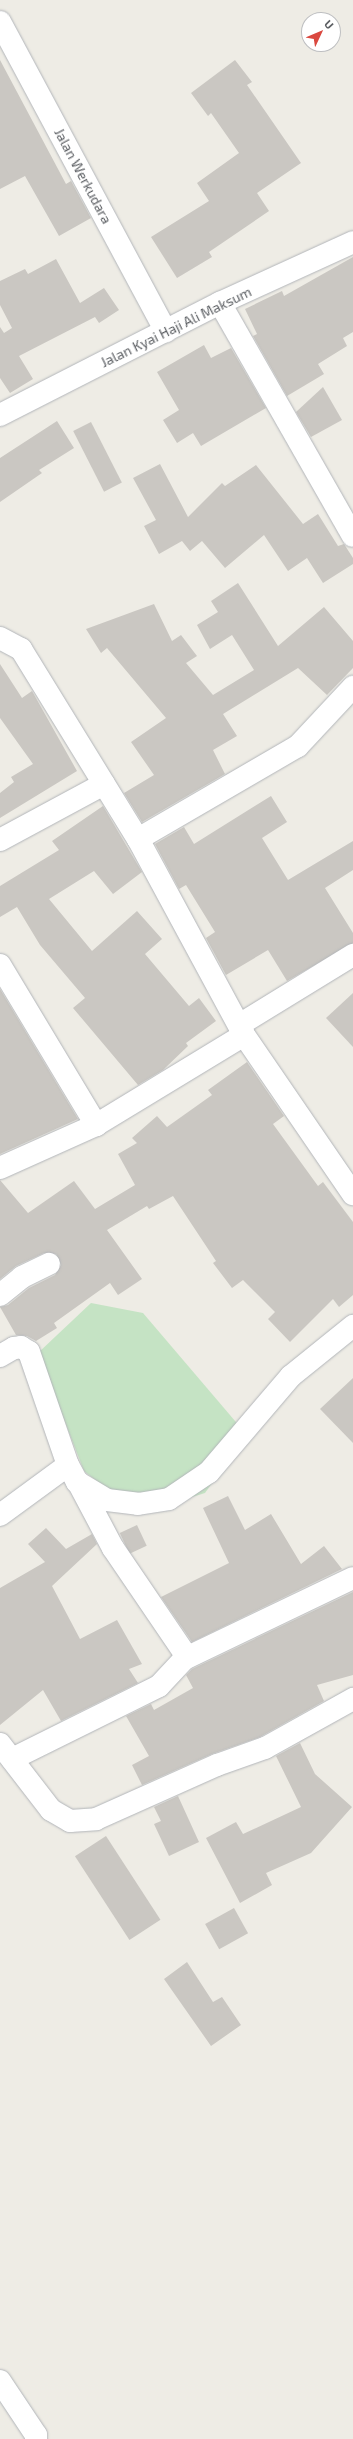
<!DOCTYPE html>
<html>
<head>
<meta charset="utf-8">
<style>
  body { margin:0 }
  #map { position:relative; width:353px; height:2439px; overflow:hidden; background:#eeece5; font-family:"Exo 2",sans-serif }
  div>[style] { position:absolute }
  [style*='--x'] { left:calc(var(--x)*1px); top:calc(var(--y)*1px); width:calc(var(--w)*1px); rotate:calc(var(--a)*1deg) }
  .green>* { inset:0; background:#c5e3c4 }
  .building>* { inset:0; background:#cac7c2; transform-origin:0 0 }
  .roads { filter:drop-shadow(0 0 1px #b2b5b9) drop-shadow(0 0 1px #b2b5b9) }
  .street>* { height:22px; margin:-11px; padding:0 11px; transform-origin:11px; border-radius:11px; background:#fff }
  .secondary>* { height:22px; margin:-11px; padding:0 11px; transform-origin:11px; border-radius:11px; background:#fff }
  span { translate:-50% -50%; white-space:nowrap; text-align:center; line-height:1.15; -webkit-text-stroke:3px #fff; paint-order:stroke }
  .street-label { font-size:14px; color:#5d6064 }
  .north { position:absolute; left:301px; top:12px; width:40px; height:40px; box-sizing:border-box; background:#fff; border:1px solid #bebfc1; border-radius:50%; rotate:46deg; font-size:11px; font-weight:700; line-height:16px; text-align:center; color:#5d6064 }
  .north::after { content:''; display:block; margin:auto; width:14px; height:18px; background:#da483f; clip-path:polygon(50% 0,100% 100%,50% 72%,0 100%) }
</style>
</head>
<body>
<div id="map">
  <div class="green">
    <div style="clip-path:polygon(91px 1303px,143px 1313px,247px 1435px,205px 1493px,138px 1514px,84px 1471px,38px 1353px)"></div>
  </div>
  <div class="building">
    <div style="clip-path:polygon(0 60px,66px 184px,71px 181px,91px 218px,59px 236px,25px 176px,0 189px)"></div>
    <div style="clip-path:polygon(235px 60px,252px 82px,247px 85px,301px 163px,257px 193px,269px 211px,209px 252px,212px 257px,177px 278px,151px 237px,209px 201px,197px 183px,239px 153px,211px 113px,208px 116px,191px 93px)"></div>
    <div style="clip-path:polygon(353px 257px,353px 332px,343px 338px,347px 346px,318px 364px,324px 374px,287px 396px,253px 336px,257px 334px,245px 309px,282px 291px,284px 296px)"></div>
    <div style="clip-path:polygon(56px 259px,80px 303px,104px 288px,119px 310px,99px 323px,95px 317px,19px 356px,33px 379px,10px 393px,0 378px,0 327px,4px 333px,12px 328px,0 305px,0 281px,25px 269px,28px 274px)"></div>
    <div style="clip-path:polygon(204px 345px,211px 358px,231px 348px,266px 408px,201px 446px,193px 433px,177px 443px,163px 420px,179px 410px,157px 372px)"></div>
    <div style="clip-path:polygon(323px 387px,342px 420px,311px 437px,296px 412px)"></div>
    <div style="clip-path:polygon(57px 421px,74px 448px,39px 470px,42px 473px,0 502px,0 458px)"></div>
    <div style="left:91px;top:422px;width:68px;height:20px;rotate:63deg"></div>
    <div style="clip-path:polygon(160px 464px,188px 517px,222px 483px,225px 486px,256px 465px,303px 524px,318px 514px,338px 546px,344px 544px,353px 558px,353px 564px,323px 583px,307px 558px,288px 571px,264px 535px,225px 568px,202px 541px,190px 551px,182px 541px,159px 554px,144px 526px,156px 520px,133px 478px)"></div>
    <div style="clip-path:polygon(238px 583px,278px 646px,324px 607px,353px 641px,353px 668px,327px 695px,298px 668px,223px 714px,237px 736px,213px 750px,225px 774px,142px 822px,124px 793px,154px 775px,131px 742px,166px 718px,107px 648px,101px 653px,86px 629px,154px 604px,172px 641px,181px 635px,197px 656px,186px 663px,213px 695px,254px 670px,232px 635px,210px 649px,197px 625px,218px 612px,211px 601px)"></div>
    <div style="clip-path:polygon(0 664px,22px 698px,32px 691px,77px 771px,0 818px,0 793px,14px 782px,11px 777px,33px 764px,0 718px)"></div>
    <div style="clip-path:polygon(271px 796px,287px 822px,262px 838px,288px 880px,353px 841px,353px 870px,325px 888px,353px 933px,353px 943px,287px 981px,268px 950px,226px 975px,206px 938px,215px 932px,186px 885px,179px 889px,155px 844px,184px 827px,194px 844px)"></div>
    <div style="clip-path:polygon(103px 806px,142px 872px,113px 894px,94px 871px,49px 899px,92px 951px,137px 911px,162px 939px,145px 954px,189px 1006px,199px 998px,216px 1021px,186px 1043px,188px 1046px,163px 1070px,138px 1085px,73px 1008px,85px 998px,40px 945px,17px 907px,0 917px,0 886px,59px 850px,52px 841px)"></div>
    <div style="clip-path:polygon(0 989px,78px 1119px,0 1154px)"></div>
    <div style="clip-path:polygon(353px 993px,353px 1047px,326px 1018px)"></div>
    <div style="clip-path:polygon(247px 1062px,284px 1116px,273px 1124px,318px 1186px,323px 1182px,353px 1222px,353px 1295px,339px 1307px,333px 1299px,290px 1342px,268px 1319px,275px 1312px,243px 1280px,232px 1288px,213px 1263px,216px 1261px,173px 1196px,149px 1209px,147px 1206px,107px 1230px,142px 1279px,118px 1295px,110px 1283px,54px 1323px,57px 1328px,36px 1341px,27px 1336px,16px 1335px,0 1307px,8px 1305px,29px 1288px,55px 1275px,61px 1265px,56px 1254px,44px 1253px,16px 1266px,0 1279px,0 1180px,28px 1213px,74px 1181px,95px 1209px,135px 1185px,118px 1154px,137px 1143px,132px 1138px,157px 1116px,167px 1127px,212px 1095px,208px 1090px)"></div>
    <div style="clip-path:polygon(353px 1378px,353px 1443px,320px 1409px)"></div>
    <div style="clip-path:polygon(228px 1496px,245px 1530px,271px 1514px,301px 1564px,324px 1546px,342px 1569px,192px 1642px,161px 1597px,229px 1563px,203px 1508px)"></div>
    <div style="left:137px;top:1525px;width:23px;height:19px;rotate:65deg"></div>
    <div style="clip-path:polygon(46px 1528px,66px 1549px,92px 1534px,97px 1544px,52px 1586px,80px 1639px,117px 1620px,142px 1664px,129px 1669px,138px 1683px,61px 1721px,43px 1690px,0 1725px,0 1588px,45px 1562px,28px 1544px)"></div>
    <div style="clip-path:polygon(353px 1592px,353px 1675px,317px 1685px,324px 1701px,260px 1737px,212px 1754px,142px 1785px,132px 1765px,149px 1756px,126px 1716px,151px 1704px,154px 1710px,193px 1688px,186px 1675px,192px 1669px)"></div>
    <div style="clip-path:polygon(300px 1743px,315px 1774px,352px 1807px,311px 1853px,266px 1873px,272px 1885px,240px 1903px,206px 1838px,236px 1822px,243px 1834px,301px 1807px,276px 1756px)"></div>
    <div style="clip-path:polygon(178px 1796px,199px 1842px,169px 1856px,154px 1824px,161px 1821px,154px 1807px)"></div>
    <div style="left:106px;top:1836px;width:100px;height:37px;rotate:57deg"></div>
    <div style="left:234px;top:1908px;width:29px;height:33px;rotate:61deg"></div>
    <div style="clip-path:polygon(187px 1962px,213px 2002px,222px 1997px,241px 2025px,211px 2046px,164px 1979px)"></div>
  </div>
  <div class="roads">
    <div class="street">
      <div style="--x:0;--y:22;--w:351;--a:61.8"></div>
      <div style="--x:220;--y:303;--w:268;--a:60.3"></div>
      <div style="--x:0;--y:638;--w:24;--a:28"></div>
      <div style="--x:21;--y:649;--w:223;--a:58.4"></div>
      <div style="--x:138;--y:839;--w:223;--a:61.6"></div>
      <div style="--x:244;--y:1035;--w:173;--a:148.7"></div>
      <div style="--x:96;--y:1125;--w:105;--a:155.9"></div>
      <div style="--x:138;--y:839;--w:185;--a:-30.2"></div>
      <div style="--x:298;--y:746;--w:81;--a:-47"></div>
      <div style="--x:0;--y:840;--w:118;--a:-28.3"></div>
      <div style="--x:0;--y:965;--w:187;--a:59"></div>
      <div style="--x:239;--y:1025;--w:134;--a:-31.6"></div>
      <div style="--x:244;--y:1035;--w:193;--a:55.6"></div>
      <div style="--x:0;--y:1295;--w:28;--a:-39"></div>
      <div style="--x:22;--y:1277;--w:30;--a:-26"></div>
      <div style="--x:0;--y:1356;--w:16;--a:-30"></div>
      <div style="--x:14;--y:1348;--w:7;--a:-8"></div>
      <div style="--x:21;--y:1347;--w:9;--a:32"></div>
      <div style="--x:29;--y:1352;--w:120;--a:71"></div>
      <div style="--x:78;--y:1482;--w:75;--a:62.1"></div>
      <div style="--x:113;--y:1548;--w:132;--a:55.8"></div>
      <div style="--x:0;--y:1515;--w:84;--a:-36.3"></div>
      <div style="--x:68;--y:1465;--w:19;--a:62"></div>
      <div style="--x:77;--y:1482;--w:35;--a:31"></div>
      <div style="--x:107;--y:1500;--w:31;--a:7"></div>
      <div style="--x:138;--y:1504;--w:31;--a:-9"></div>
      <div style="--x:169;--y:1499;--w:48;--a:-34"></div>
      <div style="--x:209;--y:1472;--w:126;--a:-49.5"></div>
      <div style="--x:291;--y:1376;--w:80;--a:-38.9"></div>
      <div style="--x:0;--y:1744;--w:83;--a:52.3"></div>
      <div style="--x:51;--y:1810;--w:22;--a:30"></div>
      <div style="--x:70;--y:1821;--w:26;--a:-4"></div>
      <div style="--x:96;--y:1819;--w:133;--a:-24.1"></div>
      <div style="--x:217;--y:1765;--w:51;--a:-19.5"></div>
      <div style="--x:265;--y:1748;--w:101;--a:-29.1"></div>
      <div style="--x:12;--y:1759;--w:164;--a:-26.4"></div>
      <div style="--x:159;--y:1686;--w:37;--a:-47"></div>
      <div style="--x:184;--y:1659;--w:187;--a:-25.6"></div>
      <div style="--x:0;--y:2381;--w:65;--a:56.3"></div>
      <div style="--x:36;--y:2435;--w:4;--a:90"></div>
    </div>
    <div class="secondary">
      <div style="--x:0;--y:415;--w:247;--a:-27"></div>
      <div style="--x:220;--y:303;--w:146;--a:-24.6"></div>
    </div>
  </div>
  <div class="street-label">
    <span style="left:83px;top:176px;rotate:62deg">Jalan Werkudara</span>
    <span style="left:176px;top:327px;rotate:-26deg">Jalan Kyai Haji Ali Maksum</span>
  </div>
  <div class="north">U</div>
</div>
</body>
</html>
